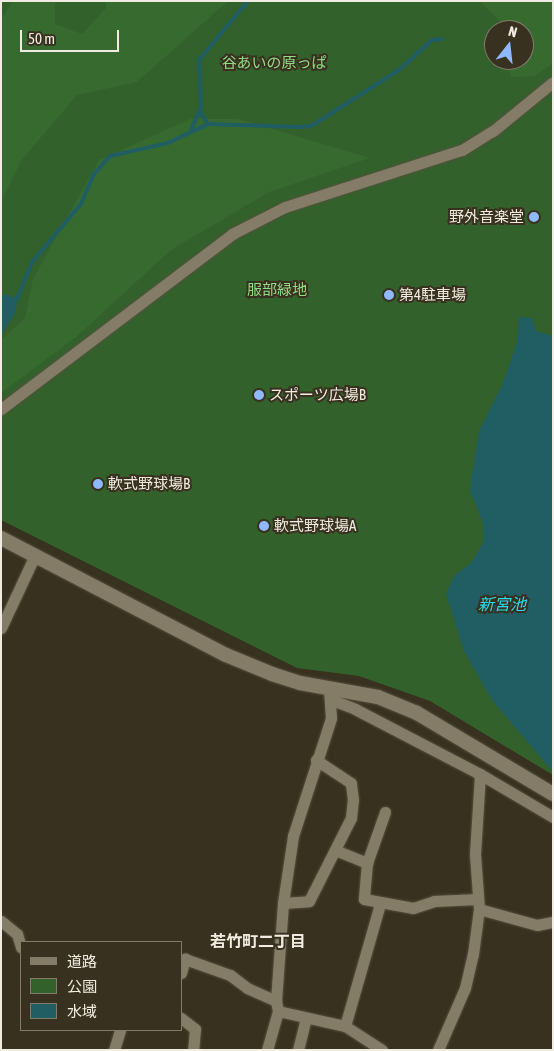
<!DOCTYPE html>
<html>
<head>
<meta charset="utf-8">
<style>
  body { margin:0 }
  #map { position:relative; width:554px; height:1051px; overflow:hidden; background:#39311f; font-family:"Asap Condensed","Noto Sans JP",sans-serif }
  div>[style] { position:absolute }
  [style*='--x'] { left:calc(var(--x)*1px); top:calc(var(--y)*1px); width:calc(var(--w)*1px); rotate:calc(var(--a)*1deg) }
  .green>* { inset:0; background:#33612c }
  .forest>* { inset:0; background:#366a2f }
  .water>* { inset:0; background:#205e64 }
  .stream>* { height:4px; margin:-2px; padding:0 2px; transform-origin:2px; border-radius:2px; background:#205e64 }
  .roads { filter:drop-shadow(0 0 1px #575040) drop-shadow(0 0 1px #575040) }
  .minor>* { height:11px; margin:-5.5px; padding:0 5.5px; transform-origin:5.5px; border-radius:5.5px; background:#857c67 }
  .tertiary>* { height:14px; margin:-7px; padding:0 7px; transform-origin:7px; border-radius:7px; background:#857c67 }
  .dots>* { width:14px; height:14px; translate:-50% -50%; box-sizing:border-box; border:2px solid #39311f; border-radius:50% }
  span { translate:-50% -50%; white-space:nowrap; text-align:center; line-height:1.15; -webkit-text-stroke:4px #39311f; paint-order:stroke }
  .park-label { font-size:15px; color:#92db87 }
  .poi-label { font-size:15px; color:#f1ece1 }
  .right { translate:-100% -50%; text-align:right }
  .left { translate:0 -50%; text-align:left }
  .water-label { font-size:16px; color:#26deed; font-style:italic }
  .neighbourhood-label { font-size:16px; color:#f1ece1; font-weight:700 }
  .frame { position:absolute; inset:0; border:2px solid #f1ece1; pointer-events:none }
  .legend { position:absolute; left:20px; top:941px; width:162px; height:90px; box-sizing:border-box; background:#39311f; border:1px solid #837c6d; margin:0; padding:6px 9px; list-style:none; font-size:15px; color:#f1ece1 }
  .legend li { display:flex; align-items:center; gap:10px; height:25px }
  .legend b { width:25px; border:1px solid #837c6d }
  .north { position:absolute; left:484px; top:20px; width:50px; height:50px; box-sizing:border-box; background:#39311f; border:1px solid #837c6d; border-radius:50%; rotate:16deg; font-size:14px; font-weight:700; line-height:20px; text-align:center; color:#f1ece1 }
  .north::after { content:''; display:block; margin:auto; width:18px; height:22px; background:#90b8fd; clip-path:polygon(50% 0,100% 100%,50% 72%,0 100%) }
  .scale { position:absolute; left:20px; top:30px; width:99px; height:22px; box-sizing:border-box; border:2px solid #f1ece1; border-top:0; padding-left:6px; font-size:15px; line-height:18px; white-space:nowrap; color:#f1ece1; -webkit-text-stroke:4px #39311f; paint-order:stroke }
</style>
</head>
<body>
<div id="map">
  <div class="green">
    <div style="clip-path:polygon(evenodd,1px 1px,553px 1px,553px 775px,430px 701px,359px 676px,297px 668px,1px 520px,1px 1px,494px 30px,524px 30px,524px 60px,494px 60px,494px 30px)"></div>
  </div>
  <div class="forest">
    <div style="clip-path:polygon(13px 1px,55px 1px,55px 24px,82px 34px,106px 8px,106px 1px,228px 1px,137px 82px,77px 95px,21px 161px,1px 202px,1px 19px)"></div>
    <div style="clip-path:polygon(479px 1px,553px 1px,553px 63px,535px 76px,511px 77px,508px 60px,524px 60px,524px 31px,501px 22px)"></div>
    <div style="clip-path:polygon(190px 119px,239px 119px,370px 158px,269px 192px,171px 250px,76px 337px,1px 393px,1px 340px,25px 318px,33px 279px,99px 160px)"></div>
  </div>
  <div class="water">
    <div style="clip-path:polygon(6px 294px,17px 299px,16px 311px,1px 337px,1px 296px)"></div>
    <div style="clip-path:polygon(519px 317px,532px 318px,536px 331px,553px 336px,553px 772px,492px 700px,464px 651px,446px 594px,454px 576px,471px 563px,484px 541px,483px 523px,470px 490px,479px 431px,503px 383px,517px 342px)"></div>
  </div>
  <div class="stream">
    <div style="--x:200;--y:112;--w:14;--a:56"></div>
    <div style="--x:191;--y:130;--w:25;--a:-67"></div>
    <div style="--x:201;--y:107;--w:47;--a:-92.4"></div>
    <div style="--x:199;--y:60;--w:77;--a:-50.3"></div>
    <div style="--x:17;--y:299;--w:40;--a:-68"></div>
    <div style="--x:32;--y:262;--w:76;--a:-49.8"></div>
    <div style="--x:81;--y:204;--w:33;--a:-67"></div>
    <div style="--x:94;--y:174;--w:24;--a:-48"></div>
    <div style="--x:110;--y:156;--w:59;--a:-12.6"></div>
    <div style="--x:168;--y:143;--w:44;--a:-25.4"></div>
    <div style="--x:208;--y:124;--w:95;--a:1.8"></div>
    <div style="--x:303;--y:127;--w:10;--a:-11"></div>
    <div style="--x:313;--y:125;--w:102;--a:-32.6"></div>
    <div style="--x:399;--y:70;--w:45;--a:-42.3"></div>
    <div style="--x:432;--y:40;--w:10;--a:-6"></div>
  </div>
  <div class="roads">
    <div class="minor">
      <div style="--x:1;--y:409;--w:290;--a:-37.1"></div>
      <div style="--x:232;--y:234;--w:59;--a:-27"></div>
      <div style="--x:285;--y:207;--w:186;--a:-17.9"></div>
      <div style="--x:462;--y:150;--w:36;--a:-32"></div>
      <div style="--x:493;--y:131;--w:77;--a:-39.2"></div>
      <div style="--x:1;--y:628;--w:81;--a:-65"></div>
      <div style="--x:332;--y:700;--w:25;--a:21"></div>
      <div style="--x:355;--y:709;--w:141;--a:27.5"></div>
      <div style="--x:480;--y:774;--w:85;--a:30.5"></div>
      <div style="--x:385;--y:812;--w:54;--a:109.4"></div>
      <div style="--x:367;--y:863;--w:36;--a:95"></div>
      <div style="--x:364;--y:899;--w:50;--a:10.4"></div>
      <div style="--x:413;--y:908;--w:22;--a:-18"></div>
      <div style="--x:434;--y:901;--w:44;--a:-2.6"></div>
      <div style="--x:335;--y:850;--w:35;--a:22"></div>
      <div style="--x:283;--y:903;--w:26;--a:-4"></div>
      <div style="--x:309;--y:901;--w:93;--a:-63.2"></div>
      <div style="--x:351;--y:818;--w:18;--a:-84"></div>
      <div style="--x:353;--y:800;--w:17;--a:-97"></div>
      <div style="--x:351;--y:783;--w:42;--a:-146.7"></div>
      <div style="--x:479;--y:909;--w:60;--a:15.4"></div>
      <div style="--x:537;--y:925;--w:16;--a:-11"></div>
      <div style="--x:1;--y:921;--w:21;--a:39"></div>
      <div style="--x:17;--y:934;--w:14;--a:73"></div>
      <div style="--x:181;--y:973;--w:15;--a:-74"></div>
      <div style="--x:185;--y:959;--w:48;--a:19.6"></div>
      <div style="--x:230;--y:975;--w:21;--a:37"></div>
      <div style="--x:247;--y:988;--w:32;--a:24"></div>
      <div style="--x:278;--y:1011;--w:69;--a:12.6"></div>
      <div style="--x:345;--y:1026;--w:44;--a:33"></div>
      <div style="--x:181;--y:1018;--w:18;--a:38"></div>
      <div style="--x:195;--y:1029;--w:21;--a:95"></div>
      <div style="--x:345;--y:1026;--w:127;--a:-74"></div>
      <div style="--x:114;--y:1050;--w:21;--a:-73"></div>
      <div style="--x:267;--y:1050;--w:41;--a:-74.2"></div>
      <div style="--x:278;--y:1011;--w:10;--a:-101"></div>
      <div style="--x:276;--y:1001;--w:98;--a:-85.9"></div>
      <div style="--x:283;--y:903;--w:68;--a:-81.5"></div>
      <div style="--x:293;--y:836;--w:124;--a:-72.1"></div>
      <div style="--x:331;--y:718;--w:30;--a:-94"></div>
      <div style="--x:298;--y:1050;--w:32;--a:-76"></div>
      <div style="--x:438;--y:1050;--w:68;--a:-66.5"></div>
      <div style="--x:465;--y:988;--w:35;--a:-77"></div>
      <div style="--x:473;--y:954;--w:45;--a:-82.4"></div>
      <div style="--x:479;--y:909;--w:55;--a:-94.2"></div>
      <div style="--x:475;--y:854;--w:80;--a:-86.4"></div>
    </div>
    <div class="tertiary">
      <div style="--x:1;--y:538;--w:254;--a:27.5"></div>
      <div style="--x:226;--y:655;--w:50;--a:22.4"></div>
      <div style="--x:272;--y:674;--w:29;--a:18"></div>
      <div style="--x:300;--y:683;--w:79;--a:10.2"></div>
      <div style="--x:378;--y:697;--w:42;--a:22.3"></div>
      <div style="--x:417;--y:713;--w:158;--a:30.8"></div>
    </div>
  </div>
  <div class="dots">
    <div style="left:534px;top:217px;background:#90b8fd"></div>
    <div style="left:389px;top:295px;background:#90b8fd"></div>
    <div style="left:259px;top:395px;background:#90b8fd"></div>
    <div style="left:98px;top:484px;background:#90b8fd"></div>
    <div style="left:264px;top:526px;background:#90b8fd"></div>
  </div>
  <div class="park-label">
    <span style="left:274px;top:63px">谷あいの原っぱ</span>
    <span style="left:277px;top:290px">服部緑地</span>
  </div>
  <div class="poi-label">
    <span class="right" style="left:524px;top:217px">野外音楽堂</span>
    <span class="left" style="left:399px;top:295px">第4駐車場</span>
    <span class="left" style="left:269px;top:395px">スポーツ広場B</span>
    <span class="left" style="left:108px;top:484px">軟式野球場B</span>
    <span class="left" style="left:274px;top:526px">軟式野球場A</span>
  </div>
  <div class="water-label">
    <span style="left:502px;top:604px">新宮池</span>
  </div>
  <div class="neighbourhood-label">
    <span style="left:258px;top:941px">若竹町二丁目</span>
  </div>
  <div class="frame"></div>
  <ul class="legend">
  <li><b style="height:6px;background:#857c67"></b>道路</li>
  <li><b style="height:14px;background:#33612c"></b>公園</li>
  <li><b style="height:14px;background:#205e64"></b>水域</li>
  </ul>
  <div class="north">N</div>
  <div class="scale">50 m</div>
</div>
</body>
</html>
